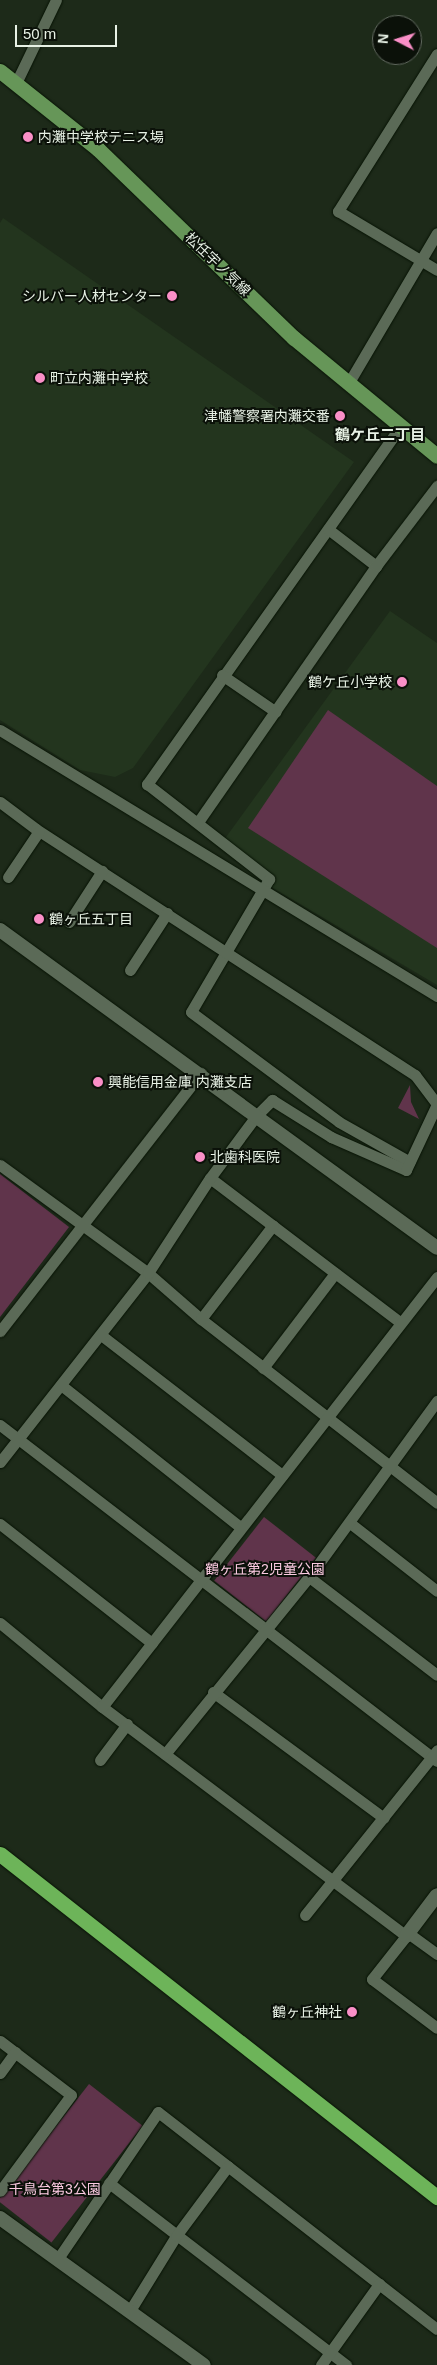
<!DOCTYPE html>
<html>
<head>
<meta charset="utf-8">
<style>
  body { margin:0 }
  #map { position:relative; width:437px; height:2365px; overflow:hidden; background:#1d2a19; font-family:Helvetica,"Noto Sans JP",sans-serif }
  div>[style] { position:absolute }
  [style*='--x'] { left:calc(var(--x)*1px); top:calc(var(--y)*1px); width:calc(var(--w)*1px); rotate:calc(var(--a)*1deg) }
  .built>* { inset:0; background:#23351e }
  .green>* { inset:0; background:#60344b; transform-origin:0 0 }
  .roads { filter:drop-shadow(0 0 1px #071304) drop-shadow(0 0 1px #071304) }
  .minor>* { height:11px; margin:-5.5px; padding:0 5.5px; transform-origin:5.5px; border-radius:5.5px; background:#5b6a57 }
  .tertiary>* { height:14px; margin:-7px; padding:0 7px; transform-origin:7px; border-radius:7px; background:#5b6a57 }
  .primary>* { height:15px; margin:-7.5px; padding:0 7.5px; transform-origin:7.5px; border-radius:7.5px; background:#669658 }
  .motorway>* { height:15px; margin:-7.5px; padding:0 7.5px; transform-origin:7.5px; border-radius:7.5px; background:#6db459 }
  .dots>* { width:14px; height:14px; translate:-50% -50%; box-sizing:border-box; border:2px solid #0b1109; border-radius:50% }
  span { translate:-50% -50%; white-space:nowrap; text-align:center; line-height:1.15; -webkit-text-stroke:4px #0b1109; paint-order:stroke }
  .poi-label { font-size:14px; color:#e8f2e6 }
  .left { translate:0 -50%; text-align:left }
  .right { translate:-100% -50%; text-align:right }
  .street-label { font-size:14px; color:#e8f2e6 }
  .park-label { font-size:14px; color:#fccae2 }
  .neighbourhood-label { font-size:15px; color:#e8f2e6; font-weight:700 }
  .north { position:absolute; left:372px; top:15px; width:50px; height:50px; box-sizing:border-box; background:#0b1109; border:1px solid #636b61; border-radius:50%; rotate:275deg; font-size:14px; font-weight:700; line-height:20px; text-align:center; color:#e8f2e6 }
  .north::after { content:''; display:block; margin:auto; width:18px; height:22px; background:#fa8fc7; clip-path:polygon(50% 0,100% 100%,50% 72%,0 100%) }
  .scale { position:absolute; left:15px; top:25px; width:102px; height:22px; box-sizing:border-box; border:2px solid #e8f2e6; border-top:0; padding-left:6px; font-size:15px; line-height:18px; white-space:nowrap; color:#e8f2e6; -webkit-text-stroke:4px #0b1109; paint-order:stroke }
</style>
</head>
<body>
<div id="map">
  <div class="built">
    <div style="clip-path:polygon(3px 218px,354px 462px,133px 768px,115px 777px,80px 770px,0 720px,0 223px)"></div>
    <div style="clip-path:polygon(390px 611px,437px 643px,437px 985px,261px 881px,221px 844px)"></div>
  </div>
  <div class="green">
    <div style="clip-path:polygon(328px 710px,437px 786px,437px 948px,248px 828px)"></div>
    <div style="clip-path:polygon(410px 1085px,411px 1102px,419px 1119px,398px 1108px)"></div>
    <div style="clip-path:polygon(0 1174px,69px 1227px,0 1317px)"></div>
    <div style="left:264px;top:1517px;width:66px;height:81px;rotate:38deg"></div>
    <div style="left:89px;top:2084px;width:68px;height:148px;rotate:38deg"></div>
  </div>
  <div class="roads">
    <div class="minor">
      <div style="--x:437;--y:54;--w:186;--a:122.2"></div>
      <div style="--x:338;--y:211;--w:115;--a:30.8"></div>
      <div style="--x:16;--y:83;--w:92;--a:-64.3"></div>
      <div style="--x:348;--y:384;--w:175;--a:-59.5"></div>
      <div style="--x:400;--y:427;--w:438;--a:125.3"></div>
      <div style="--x:147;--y:784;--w:155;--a:37.9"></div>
      <div style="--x:269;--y:879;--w:154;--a:120.4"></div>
      <div style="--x:191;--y:1012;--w:184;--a:36.6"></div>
      <div style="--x:339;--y:1122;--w:81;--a:29.4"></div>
      <div style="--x:328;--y:529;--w:61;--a:37.6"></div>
      <div style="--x:222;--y:675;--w:65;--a:34.4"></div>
      <div style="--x:0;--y:730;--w:512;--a:31.33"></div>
      <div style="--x:0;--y:802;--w:45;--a:36.9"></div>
      <div style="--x:36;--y:829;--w:452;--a:33"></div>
      <div style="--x:415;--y:1075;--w:36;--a:53"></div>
      <div style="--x:198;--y:822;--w:312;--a:-55.2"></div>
      <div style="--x:376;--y:566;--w:101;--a:-52.7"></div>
      <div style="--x:8;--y:877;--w:55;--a:-56"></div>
      <div style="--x:69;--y:922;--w:61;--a:-57.1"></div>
      <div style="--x:130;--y:970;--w:68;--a:-57"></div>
      <div style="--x:0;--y:1165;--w:183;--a:36.1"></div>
      <div style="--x:148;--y:1273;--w:70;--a:41"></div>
      <div style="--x:201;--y:1319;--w:299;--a:37.9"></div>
      <div style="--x:210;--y:1178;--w:238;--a:37.2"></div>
      <div style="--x:201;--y:1319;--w:118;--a:-52.5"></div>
      <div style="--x:0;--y:1331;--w:327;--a:-52.1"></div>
      <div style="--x:101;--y:1335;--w:229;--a:37.7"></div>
      <div style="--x:263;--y:1368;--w:119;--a:-52.8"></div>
      <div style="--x:61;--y:1385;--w:228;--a:38.4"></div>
      <div style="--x:0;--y:1425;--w:551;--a:37.56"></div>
      <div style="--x:0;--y:1462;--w:240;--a:-51.9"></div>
      <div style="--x:148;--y:1273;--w:113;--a:-56.9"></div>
      <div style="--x:210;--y:1178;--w:77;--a:-53.4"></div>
      <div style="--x:256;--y:1116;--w:23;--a:-45"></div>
      <div style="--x:272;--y:1100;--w:70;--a:32.1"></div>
      <div style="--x:331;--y:1137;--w:82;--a:23.7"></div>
      <div style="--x:406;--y:1170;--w:73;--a:-64.8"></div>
      <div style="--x:350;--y:1523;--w:110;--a:38"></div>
      <div style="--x:0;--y:1524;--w:193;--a:38.1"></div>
      <div style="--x:309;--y:1577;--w:161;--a:37.4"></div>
      <div style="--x:0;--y:1623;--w:131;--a:39.4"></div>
      <div style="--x:101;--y:1706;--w:382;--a:37"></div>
      <div style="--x:406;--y:1936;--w:55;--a:128.3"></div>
      <div style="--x:372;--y:1979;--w:81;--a:37"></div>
      <div style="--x:213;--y:1692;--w:212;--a:36.4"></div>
      <div style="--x:102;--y:1707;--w:545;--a:-52.08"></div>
      <div style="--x:165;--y:1754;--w:228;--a:-50.9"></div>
      <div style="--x:309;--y:1577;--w:218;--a:-54"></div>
      <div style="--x:100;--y:1760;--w:45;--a:-53.1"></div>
      <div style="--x:305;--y:1915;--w:211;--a:-51.3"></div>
      <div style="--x:408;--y:1933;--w:36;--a:36"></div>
      <div style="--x:0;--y:2041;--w:89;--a:37.3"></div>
      <div style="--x:71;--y:2095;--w:119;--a:126.5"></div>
      <div style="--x:0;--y:2073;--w:26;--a:-54"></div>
      <div style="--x:109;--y:2183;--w:299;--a:37.5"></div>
      <div style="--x:57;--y:2260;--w:179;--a:-55.7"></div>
      <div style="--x:158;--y:2112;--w:353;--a:37.9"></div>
      <div style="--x:129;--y:2312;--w:89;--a:-58.3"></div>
      <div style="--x:176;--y:2236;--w:87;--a:-53.4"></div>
      <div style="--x:321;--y:2365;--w:100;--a:-54.4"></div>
    </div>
    <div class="tertiary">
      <div style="--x:0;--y:930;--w:540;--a:36.04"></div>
      <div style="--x:406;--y:1936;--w:51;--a:-52.9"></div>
      <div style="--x:0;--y:2218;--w:251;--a:35.8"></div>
    </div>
    <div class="primary">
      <div style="--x:0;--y:71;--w:125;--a:38.5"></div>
      <div style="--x:98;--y:149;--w:272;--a:44"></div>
      <div style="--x:294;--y:338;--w:185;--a:39.5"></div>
    </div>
    <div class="motorway">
      <div style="--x:0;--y:1854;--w:556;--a:38.13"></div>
    </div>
  </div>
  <div class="dots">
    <div style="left:28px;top:137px;background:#fa8fc7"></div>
    <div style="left:172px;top:296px;background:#fa8fc7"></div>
    <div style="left:40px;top:378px;background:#fa8fc7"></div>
    <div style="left:340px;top:416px;background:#fa8fc7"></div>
    <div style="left:402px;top:682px;background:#fa8fc7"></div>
    <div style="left:39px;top:919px;background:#fa8fc7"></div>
    <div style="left:98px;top:1082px;background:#fa8fc7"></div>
    <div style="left:200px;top:1157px;background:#fa8fc7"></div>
    <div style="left:352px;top:2012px;background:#fa8fc7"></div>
  </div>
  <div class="poi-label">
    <span class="left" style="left:38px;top:137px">内灘中学校テニス場</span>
    <span class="right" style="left:162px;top:296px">シルバー人材センター</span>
    <span class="left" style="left:50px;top:378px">町立内灘中学校</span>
    <span class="right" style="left:330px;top:416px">津幡警察署内灘交番</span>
    <span class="right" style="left:392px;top:682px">鶴ケ丘小学校</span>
    <span class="left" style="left:49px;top:919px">鶴ヶ丘五丁目</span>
    <span class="left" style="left:108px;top:1082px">興能信用金庫 内灘支店</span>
    <span class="left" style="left:210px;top:1157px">北歯科医院</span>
    <span class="right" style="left:342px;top:2012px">鶴ヶ丘神社</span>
  </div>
  <div class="street-label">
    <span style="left:218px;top:264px;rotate:44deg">松任宇ノ気線</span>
  </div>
  <div class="park-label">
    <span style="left:265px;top:1569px">鶴ヶ丘第2児童公園</span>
    <span style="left:55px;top:2189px">千鳥台第3公園</span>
  </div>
  <div class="neighbourhood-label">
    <span style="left:380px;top:435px">鶴ケ丘二丁目</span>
  </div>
  <div class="north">N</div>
  <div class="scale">50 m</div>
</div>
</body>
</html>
